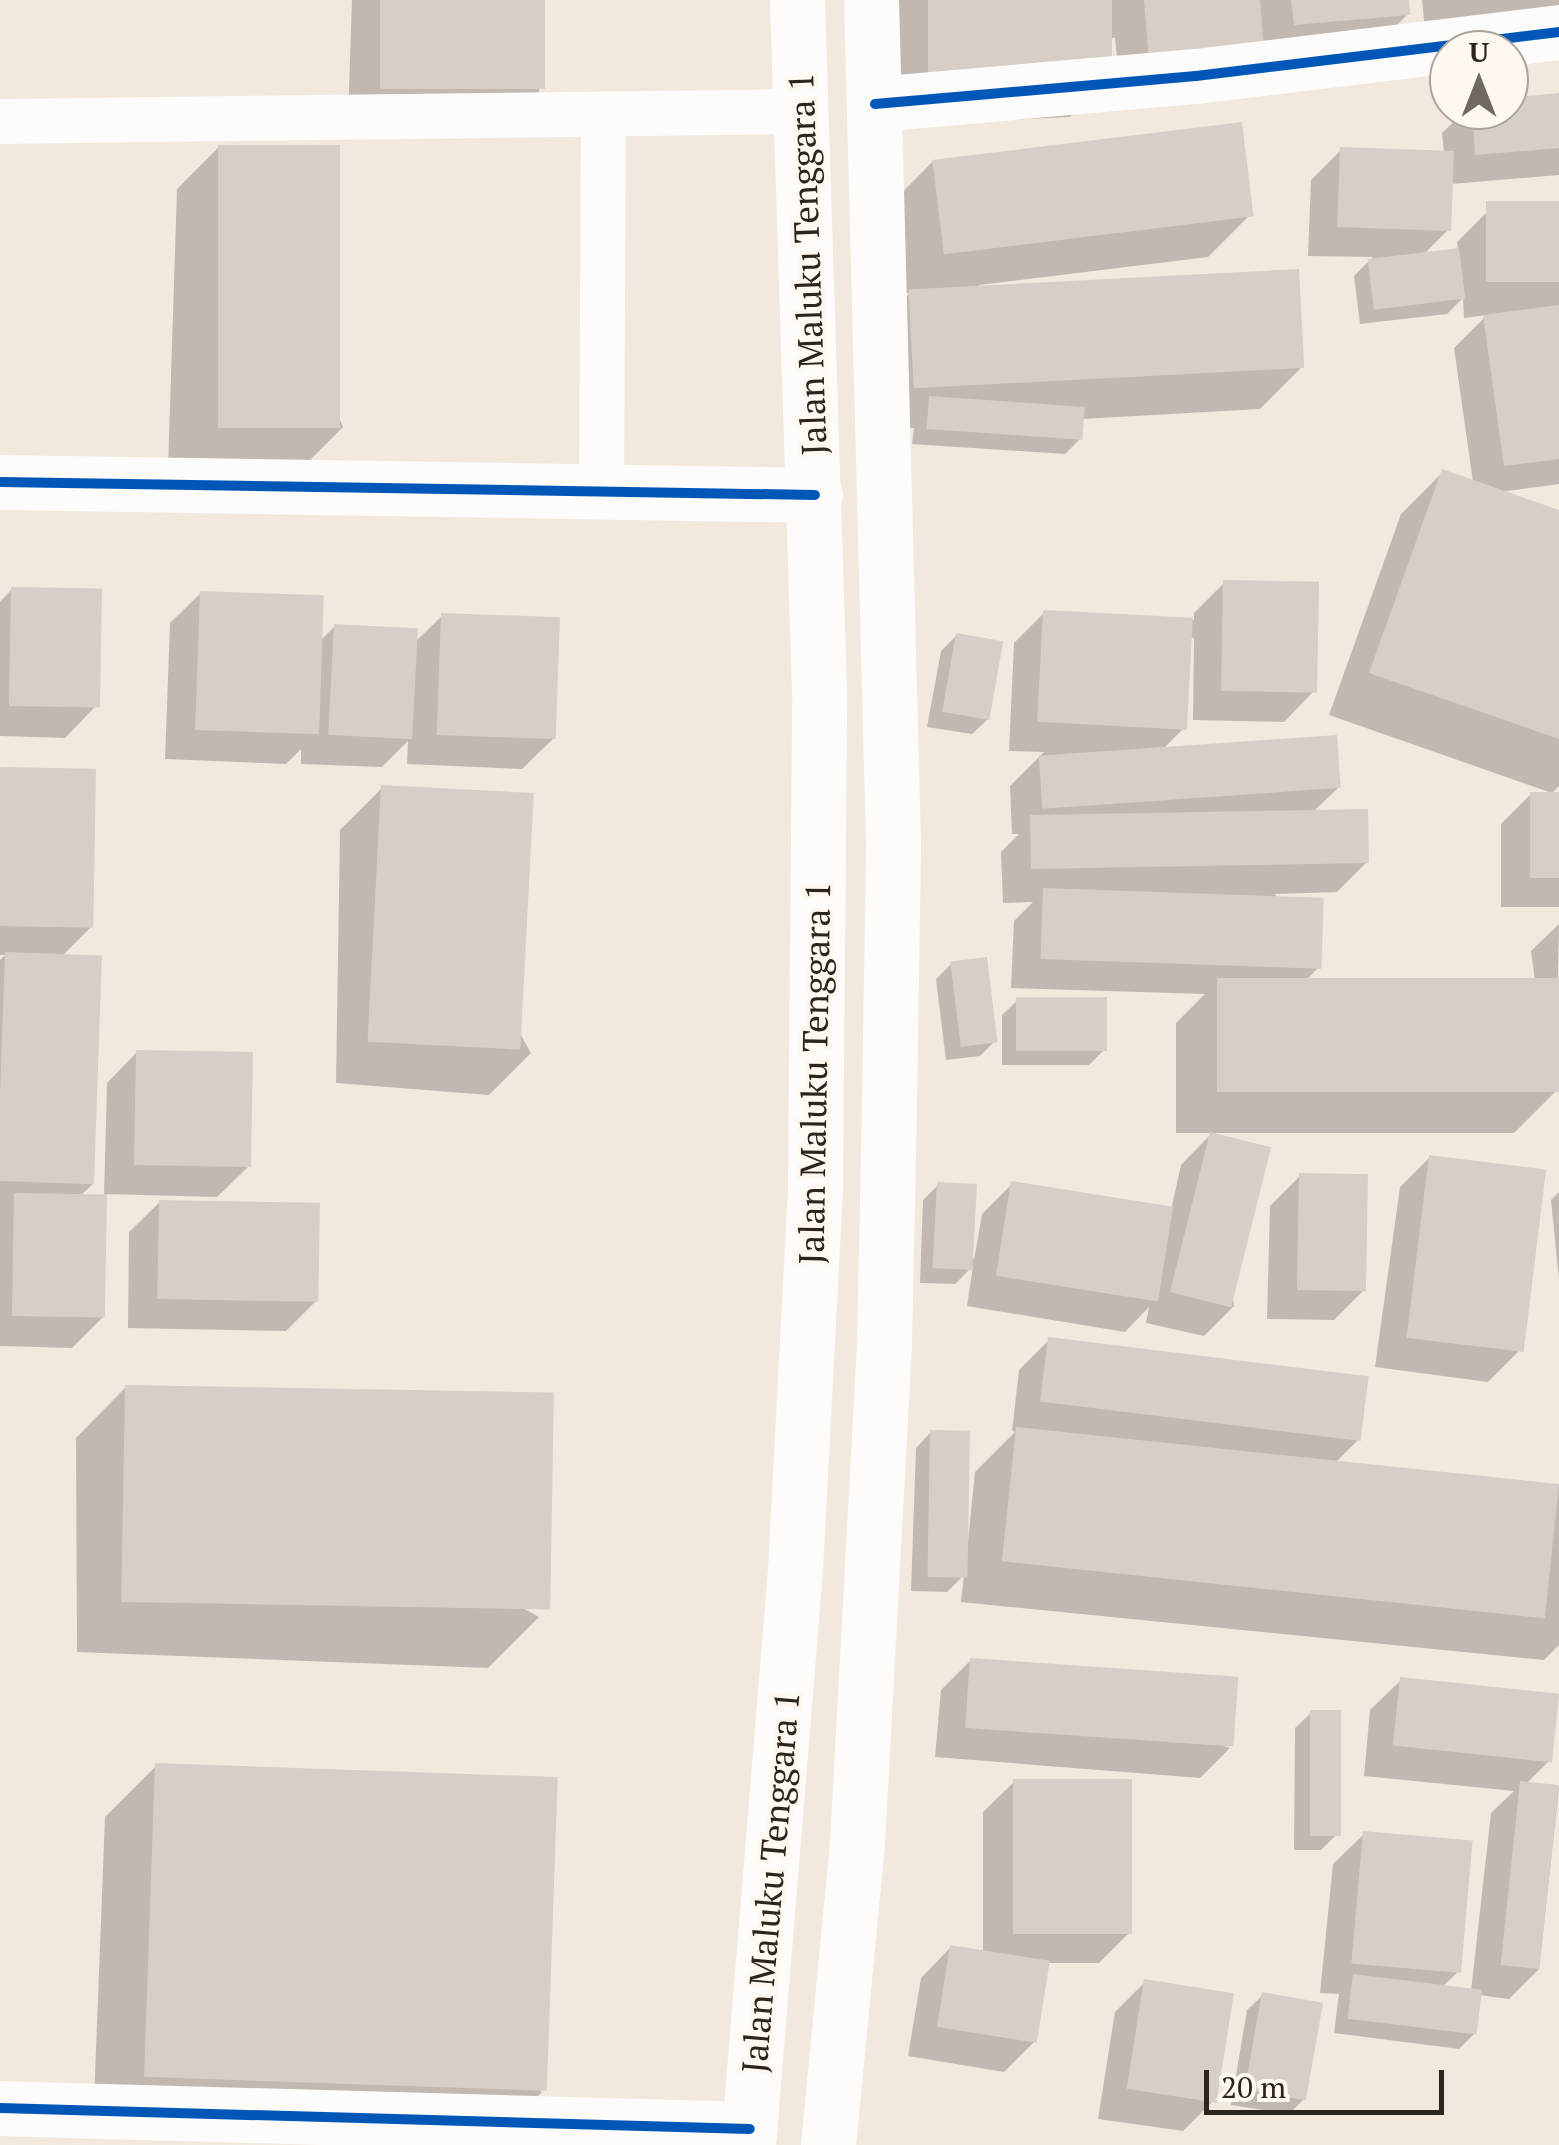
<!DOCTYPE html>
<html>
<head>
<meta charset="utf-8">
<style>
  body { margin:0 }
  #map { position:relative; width:1559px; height:2145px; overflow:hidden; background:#f2e8de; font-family:"PT Serif",serif }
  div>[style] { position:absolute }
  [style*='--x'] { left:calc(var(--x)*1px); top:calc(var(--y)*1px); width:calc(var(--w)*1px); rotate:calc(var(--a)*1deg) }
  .shadow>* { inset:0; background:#0003 }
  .building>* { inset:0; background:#d7cfc7; transform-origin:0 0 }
  .service>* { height:45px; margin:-22.5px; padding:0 22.5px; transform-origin:22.5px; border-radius:22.5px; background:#fdfcfa }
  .minor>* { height:55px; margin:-27.5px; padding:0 27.5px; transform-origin:27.5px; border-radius:27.5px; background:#fdfcfa }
  .trunk>* { height:55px; margin:-27.5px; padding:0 27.5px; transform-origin:27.5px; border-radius:27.5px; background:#fdfcfa }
  .cycleway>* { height:10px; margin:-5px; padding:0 5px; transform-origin:5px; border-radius:5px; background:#0057b8 }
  span { translate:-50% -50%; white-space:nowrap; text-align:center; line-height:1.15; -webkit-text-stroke:8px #fff8f0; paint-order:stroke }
  .street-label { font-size:35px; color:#2b251e }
  .north { position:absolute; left:1429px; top:30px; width:100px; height:100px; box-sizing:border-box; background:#fff8f0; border:2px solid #aaa49c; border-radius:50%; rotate:0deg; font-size:28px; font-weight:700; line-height:40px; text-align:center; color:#2b251e }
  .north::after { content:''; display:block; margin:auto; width:35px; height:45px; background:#716961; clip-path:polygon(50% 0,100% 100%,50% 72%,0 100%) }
  .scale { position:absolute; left:1204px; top:2070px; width:240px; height:45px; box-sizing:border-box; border:5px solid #2b251e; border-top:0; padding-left:12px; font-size:30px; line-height:35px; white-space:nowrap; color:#2b251e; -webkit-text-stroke:8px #fff8f0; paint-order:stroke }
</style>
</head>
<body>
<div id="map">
  <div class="shadow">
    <div style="clip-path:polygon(352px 0,542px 0,539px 93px,348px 118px)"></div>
    <div style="clip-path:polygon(885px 0,1406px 0,1408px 14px,1378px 44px,1120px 89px,1115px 38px,1111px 38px,1112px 75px,1070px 117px,890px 125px)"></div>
    <div style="clip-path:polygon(1422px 0,1559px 0,1559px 18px,1425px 30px)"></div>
    <div style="clip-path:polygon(1559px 96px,1559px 175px,1451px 184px,1450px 228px,1424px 254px,1458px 250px,1457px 242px,1487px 212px,1559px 204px,1559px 484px,1500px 492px,1559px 512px,1559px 786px,1552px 793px,1329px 715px,1401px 514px,1443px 472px,1473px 482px,1454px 348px,1487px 315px,1464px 318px,1463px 298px,1447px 314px,1360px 324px,1354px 276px,1373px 257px,1308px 256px,1311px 180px,1341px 150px,1444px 152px,1442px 133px,1466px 110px,1509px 110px,1509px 100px)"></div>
    <div style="clip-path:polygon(219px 147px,343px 427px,301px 469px,168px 469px,177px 189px)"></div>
    <div style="clip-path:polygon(933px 161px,1250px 215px,1208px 257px,979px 285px,980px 289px,1302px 367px,1260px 409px,1082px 419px,1080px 439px,1065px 454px,912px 444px,914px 428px,873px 430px,868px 335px,910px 293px,902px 294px,891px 204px)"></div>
    <div style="clip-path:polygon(1224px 583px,1314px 691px,1284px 722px,1193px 720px,1194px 638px,1189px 637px,1185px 727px,1164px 748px,1339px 787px,1312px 813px,1367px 862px,1337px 892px,1275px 894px,1319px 967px,1305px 981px,1535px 981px,1531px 951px,1559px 924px,1556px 1091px,1514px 1133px,1214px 1133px,1234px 1306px,1204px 1336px,1146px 1323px,1149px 1307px,1125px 1332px,967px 1306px,973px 1266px,955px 1284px,920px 1283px,923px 1200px,938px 1185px,974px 1260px,982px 1214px,1012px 1184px,1171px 1210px,1181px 1165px,1212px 1133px,1176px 1133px,1176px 1023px,1205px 994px,1011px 988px,1014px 921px,1033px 902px,1003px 903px,1001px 852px,1019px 834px,1012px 834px,1010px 786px,1044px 752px,1009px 751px,1014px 643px,1044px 613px,1194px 620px,1194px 613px)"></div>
    <div style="clip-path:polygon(12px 589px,95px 707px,65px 738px,0 736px,0 602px)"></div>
    <div style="clip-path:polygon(201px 593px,320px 641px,335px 626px,415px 642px,442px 616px,553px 739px,522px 769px,407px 764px,408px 741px,382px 767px,301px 764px,301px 749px,286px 764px,165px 759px,170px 623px)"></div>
    <div style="clip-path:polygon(956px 636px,988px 719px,972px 734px,927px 727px,941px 651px)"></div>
    <div style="clip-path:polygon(0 769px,92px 926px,62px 956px,94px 1183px,80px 1196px,104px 1197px,107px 1083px,137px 1052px,248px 1167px,217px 1197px,104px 1194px,102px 1318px,72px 1348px,0 1346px,0 960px,5px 955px,0 955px)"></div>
    <div style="clip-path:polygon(382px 788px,531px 1053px,489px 1095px,336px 1083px,340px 830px)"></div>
    <div style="clip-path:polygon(1531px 794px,1559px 794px,1559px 907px,1501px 907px,1501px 824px)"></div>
    <div style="clip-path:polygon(951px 964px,995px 1041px,980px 1056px,946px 1060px,936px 979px)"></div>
    <div style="clip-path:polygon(1018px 1000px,1104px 1050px,1089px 1065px,1002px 1065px,1002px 1015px)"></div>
    <div style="clip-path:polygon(1430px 1157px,1518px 1352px,1488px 1382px,1375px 1367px,1400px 1187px)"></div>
    <div style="clip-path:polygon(1300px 1176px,1364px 1290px,1334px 1320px,1267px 1319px,1270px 1206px)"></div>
    <div style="clip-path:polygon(1559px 1192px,1559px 1280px,1551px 1200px)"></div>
    <div style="clip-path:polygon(160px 1202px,317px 1300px,286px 1331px,128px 1328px,129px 1232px)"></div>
    <div style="clip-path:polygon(1049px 1340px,1360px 1438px,1336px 1462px,1559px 1485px,1559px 1645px,1544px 1660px,961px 1602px,964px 1575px,947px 1592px,911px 1591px,916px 1448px,931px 1432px,964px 1541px,968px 1541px,975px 1472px,1015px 1432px,1012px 1431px,1019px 1370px)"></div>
    <div style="clip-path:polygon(126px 1387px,539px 1617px,488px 1668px,77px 1652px,76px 1438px)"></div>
    <div style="clip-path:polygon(971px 1660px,1230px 1748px,1200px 1778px,935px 1757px,941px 1690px)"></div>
    <div style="clip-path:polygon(1401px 1680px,1549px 1761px,1526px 1784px,1559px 1788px,1539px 1969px,1509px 1999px,1479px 1995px,1474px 2034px,1459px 2049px,1334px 2033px,1339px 1994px,1320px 1993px,1333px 1864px,1364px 1834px,1457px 1973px,1442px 1987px,1471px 1991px,1491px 1813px,1514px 1791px,1364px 1776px,1370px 1710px)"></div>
    <div style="clip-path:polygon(1311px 1713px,1336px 1835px,1321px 1850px,1294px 1850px,1295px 1728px)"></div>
    <div style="clip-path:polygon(156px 1766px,542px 2092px,491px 2143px,93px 2127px,105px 1817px)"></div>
    <div style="clip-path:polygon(1014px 1782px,1129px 1933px,1099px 1963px,1047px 1963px,1034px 2042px,1004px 2072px,908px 2056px,921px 1978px,951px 1947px,983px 1953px,983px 1812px)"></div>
    <div style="clip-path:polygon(1145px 1982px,1213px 2101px,1183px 2131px,1098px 2119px,1115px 2012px)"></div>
    <div style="clip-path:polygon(1263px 1995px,1305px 2098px,1289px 2114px,1231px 2105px,1247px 2010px)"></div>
  </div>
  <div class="building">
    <div style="left:380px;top:0;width:165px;height:89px"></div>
    <div style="left:928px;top:0;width:184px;height:84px"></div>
    <div style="clip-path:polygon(1144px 0,1260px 0,1264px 49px,1149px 60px)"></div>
    <div style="clip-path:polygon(1291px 0,1409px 0,1410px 15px,1294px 25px)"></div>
    <div style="clip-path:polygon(1559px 93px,1559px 148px,1475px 155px,1472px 110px,1509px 110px,1509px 98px)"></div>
    <div style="left:1242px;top:122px;width:95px;height:312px;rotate:83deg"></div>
    <div style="left:218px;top:145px;width:122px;height:283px"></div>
    <div style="left:1340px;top:147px;width:114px;height:80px;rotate:2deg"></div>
    <div style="left:1559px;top:201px;width:81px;height:73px;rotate:90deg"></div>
    <div style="left:1459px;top:248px;width:51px;height:92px;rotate:83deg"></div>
    <div style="left:1299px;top:269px;width:99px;height:391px;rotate:87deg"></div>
    <div style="clip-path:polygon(1559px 305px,1559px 459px,1504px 466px,1483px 315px)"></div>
    <div style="left:929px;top:396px;width:156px;height:33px;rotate:4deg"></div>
    <div style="clip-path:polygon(1442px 469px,1559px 510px,1559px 739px,1369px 673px)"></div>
    <div style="left:1223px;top:580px;width:96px;height:111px;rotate:1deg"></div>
    <div style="left:11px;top:587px;width:91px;height:119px;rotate:1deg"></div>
    <div style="left:200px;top:591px;width:124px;height:139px;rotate:2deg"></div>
    <div style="left:1043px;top:610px;width:150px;height:112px;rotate:3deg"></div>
    <div style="left:441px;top:613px;width:119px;height:122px;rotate:2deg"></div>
    <div style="left:334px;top:624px;width:84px;height:111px;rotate:3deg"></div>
    <div style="left:956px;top:633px;width:48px;height:80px;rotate:10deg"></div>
    <div style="left:1337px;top:735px;width:53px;height:299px;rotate:86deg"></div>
    <div style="left:0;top:767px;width:96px;height:159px;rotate:1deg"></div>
    <div style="left:381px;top:785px;width:153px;height:257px;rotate:3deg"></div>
    <div style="left:1530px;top:792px;width:29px;height:86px"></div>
    <div style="left:1368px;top:809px;width:54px;height:338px;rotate:89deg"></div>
    <div style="left:1043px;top:888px;width:281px;height:71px;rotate:2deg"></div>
    <div style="left:5px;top:952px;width:97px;height:229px;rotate:2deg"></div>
    <div style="left:987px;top:957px;width:86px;height:37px;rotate:83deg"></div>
    <div style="left:1217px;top:978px;width:342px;height:114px"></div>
    <div style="left:1016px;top:997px;width:91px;height:54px"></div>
    <div style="left:136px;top:1050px;width:117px;height:115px;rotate:1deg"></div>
    <div style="left:1210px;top:1132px;width:63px;height:165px;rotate:14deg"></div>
    <div style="left:1429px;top:1155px;width:118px;height:184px;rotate:7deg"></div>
    <div style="left:1299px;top:1173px;width:69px;height:117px;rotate:1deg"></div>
    <div style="left:1011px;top:1181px;width:164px;height:96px;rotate:9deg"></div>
    <div style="left:937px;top:1182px;width:40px;height:86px;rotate:3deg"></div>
    <div style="left:14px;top:1193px;width:93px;height:123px;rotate:1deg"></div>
    <div style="left:159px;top:1200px;width:161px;height:99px;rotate:1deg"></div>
    <div style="left:1048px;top:1337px;width:323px;height:65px;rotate:7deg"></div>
    <div style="left:125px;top:1385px;width:429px;height:217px;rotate:1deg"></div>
    <div style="left:1016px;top:1427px;width:546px;height:135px;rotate:6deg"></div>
    <div style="left:930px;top:1430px;width:40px;height:147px;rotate:1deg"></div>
    <div style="left:970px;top:1658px;width:269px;height:70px;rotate:4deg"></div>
    <div style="left:1400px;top:1677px;width:160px;height:69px;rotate:6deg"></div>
    <div style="left:1310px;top:1710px;width:31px;height:126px"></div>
    <div style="left:155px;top:1763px;width:403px;height:314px;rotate:2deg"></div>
    <div style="left:1013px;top:1779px;width:119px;height:155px"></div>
    <div style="left:1520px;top:1781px;width:39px;height:185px;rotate:6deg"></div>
    <div style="left:1363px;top:1831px;width:110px;height:133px;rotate:5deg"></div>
    <div style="left:950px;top:1945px;width:101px;height:83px;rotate:9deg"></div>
    <div style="left:1353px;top:1974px;width:130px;height:45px;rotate:7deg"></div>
    <div style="left:1144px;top:1979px;width:91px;height:111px;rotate:9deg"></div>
    <div style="left:1262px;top:1992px;width:62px;height:99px;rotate:10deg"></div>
  </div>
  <div class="service">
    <div style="--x:0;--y:121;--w:802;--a:-0.71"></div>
    <div style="--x:601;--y:491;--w:377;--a:-89.7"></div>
  </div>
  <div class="minor">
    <div style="--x:875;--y:104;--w:322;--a:-5"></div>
    <div style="--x:1196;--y:76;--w:366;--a:-6.9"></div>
    <div style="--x:0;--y:482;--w:815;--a:0.91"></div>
    <div style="--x:0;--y:2108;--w:750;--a:1.6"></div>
  </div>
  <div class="trunk">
    <div style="--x:748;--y:2145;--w:577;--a:-85.33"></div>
    <div style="--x:795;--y:1570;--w:389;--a:-87"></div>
    <div style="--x:815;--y:1182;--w:492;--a:-89.5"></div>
    <div style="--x:819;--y:690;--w:690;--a:-91.83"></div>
    <div style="--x:828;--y:2145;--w:303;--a:-84.5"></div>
    <div style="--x:857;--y:1843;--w:500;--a:-86.9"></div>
    <div style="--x:884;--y:1344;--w:241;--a:-88.8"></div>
    <div style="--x:889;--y:1103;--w:260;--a:-89.1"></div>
    <div style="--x:893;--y:843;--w:843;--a:-91.49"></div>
  </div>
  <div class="cycleway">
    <div style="--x:875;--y:104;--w:322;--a:-5"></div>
    <div style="--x:1196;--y:76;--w:366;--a:-6.9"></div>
    <div style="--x:0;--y:482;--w:815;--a:0.91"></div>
    <div style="--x:0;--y:2108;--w:750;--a:1.6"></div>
  </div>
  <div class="street-label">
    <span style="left:807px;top:264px;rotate:-92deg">Jalan Maluku Tenggara 1</span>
    <span style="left:814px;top:1073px;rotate:-89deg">Jalan Maluku Tenggara 1</span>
    <span style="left:770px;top:1882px;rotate:-85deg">Jalan Maluku Tenggara 1</span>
  </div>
  <div class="north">U</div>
  <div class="scale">20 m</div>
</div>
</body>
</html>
